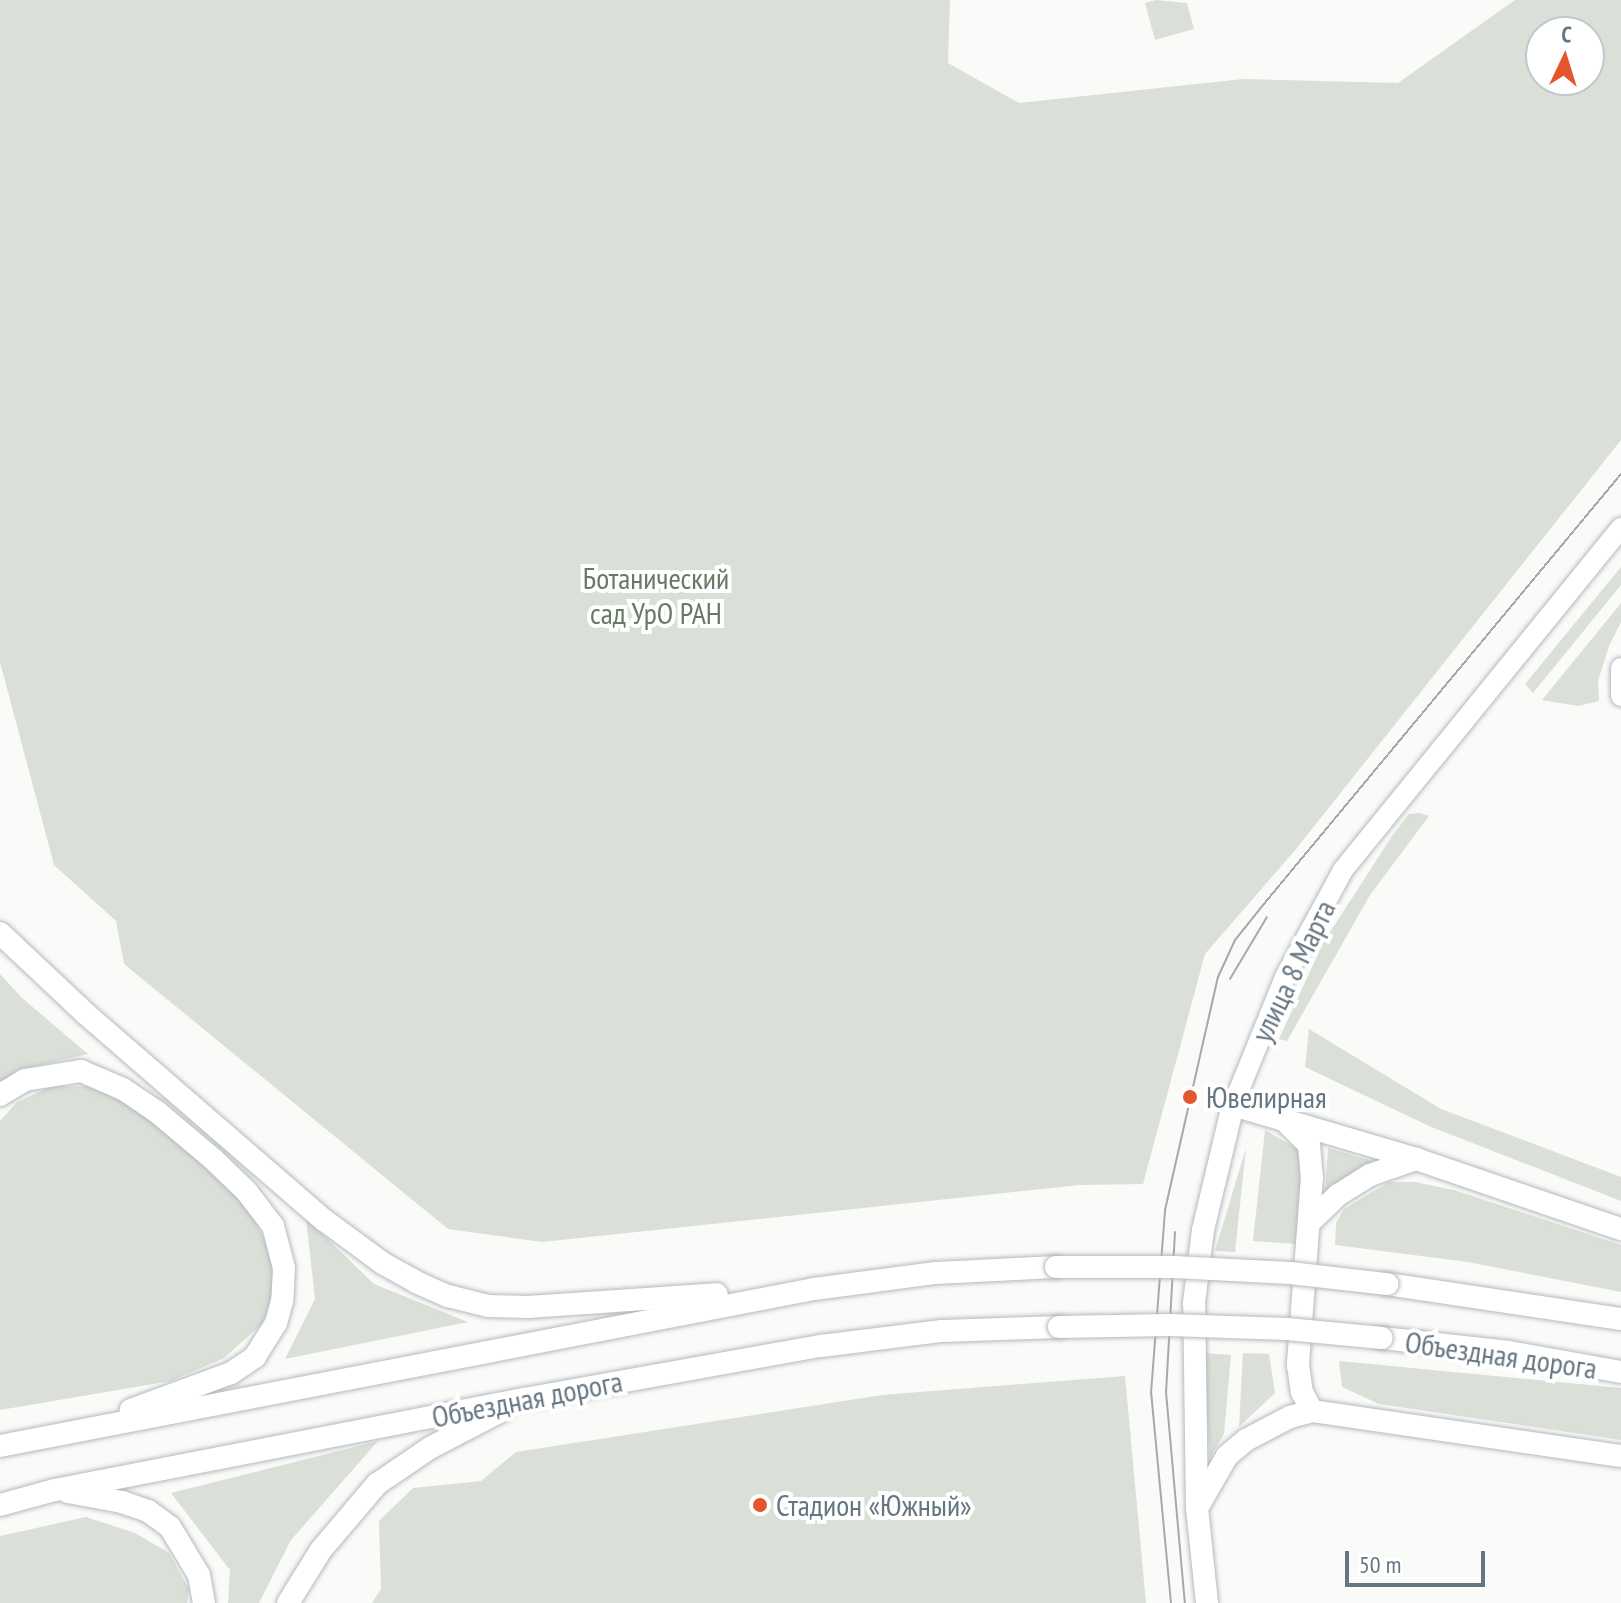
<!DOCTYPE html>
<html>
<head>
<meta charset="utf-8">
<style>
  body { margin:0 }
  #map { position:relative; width:1621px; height:1603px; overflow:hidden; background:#fafaf8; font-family:"PT Sans Narrow",sans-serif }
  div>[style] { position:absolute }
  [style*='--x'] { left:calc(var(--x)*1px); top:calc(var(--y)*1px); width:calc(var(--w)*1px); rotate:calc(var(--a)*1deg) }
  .green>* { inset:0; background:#dadfd7 }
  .roads { filter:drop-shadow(0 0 2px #b3babf) drop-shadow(0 0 2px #b3babf) }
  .secondary>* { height:20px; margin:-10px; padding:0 10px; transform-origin:10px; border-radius:10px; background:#fff }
  .primary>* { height:22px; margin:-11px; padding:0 11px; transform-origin:11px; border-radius:11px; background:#fff }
  .tram>* { height:2px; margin:-1px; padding:0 1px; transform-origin:1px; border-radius:1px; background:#a2aab0 }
  .bridges { filter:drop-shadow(0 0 2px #b5babe) drop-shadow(0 0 2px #b5babe) }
  .primary-bridge>* { height:22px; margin:-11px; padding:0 11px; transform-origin:11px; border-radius:11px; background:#fff }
  .dots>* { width:22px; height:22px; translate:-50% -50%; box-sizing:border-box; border:4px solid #fff; border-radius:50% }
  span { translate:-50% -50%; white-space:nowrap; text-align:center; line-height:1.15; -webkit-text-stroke:8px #fff; paint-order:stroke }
  .park-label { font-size:30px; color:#687a64 }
  .street-label { font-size:30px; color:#657683 }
  .poi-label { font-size:30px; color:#657683 }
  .left { translate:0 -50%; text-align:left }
  .north { position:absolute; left:1525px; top:16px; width:80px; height:80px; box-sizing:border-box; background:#fff; border:2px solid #c1c8cd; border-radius:50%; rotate:4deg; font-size:22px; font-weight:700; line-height:32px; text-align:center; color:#657683 }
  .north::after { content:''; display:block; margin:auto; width:28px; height:36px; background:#e4572e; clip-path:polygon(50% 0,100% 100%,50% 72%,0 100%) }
  .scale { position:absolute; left:1345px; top:1551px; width:140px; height:36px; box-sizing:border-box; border:4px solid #657683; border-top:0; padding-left:10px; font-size:24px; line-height:28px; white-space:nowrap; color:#657683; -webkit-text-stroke:6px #fff; paint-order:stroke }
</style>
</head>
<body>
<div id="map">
  <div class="green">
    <div style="clip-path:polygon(evenodd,0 0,950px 0,948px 63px,1019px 103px,1243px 79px,1398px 83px,1515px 0,1621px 0,1621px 440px,1296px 849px,1205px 954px,1143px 1184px,1079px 1185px,542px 1242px,448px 1229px,124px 964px,116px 921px,54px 865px,0 662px,0 0,1589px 32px,1589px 80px,1541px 80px,1541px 32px,1589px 32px)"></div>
    <div style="clip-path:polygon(1156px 0,1187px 3px,1194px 29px,1155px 40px,1145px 3px)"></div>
    <div style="clip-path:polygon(1621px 567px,1621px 585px,1533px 693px,1525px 684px)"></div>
    <div style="clip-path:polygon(1621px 603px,1621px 622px,1609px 646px,1598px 681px,1599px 701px,1578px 706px,1542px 700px)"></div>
    <div style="clip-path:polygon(1420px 813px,1429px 816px,1370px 895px,1287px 1041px,1279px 1039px,1323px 943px,1392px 836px,1409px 814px)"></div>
    <div style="clip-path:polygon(0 974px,22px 998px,88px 1054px,18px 1070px,0 1083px)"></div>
    <div style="clip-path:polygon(1309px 1029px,1441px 1109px,1621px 1177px,1621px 1201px,1429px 1126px,1305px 1067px)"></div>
    <div style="clip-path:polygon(87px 1086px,130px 1105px,207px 1165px,249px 1208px,270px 1251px,275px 1287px,263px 1323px,224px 1358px,171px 1381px,0 1410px,0 1121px,17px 1102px,50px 1087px)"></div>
    <div style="clip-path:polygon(1265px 1130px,1299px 1150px,1303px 1166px,1297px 1244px,1253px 1241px)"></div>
    <div style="clip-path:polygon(1246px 1148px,1235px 1252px,1215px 1251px)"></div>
    <div style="clip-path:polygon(1328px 1148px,1372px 1161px,1325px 1194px)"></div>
    <div style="clip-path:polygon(1389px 1182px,1415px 1182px,1454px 1190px,1621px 1245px,1621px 1292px,1468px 1262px,1335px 1245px,1336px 1223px,1344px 1209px)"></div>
    <div style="clip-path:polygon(306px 1218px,374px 1284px,468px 1322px,285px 1359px,315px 1299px)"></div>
    <div style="clip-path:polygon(1203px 1353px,1231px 1355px,1224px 1434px,1210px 1458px)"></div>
    <div style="clip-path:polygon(1243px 1353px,1269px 1354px,1275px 1393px,1239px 1427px)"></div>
    <div style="clip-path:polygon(1339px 1361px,1621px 1388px,1621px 1440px,1379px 1404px,1342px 1387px)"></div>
    <div style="clip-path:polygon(1125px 1376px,1146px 1603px,372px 1603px,381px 1589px,379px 1521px,413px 1488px,481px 1481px,516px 1452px,882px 1395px)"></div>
    <div style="clip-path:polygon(378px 1441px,291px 1540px,259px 1603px,228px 1603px,230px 1570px,171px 1493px)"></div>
    <div style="clip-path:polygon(86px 1517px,135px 1533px,169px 1553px,189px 1589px,187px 1603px,0 1603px,0 1536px)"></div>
  </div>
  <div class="roads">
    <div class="secondary">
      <div style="--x:1621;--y:668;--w:28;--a:90"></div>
      <div style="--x:1233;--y:1105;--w:138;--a:-67.9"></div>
      <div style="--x:1285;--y:977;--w:122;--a:-61.5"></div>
      <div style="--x:1343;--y:870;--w:441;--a:-50.9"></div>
    </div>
    <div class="primary">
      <div style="--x:0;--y:933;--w:120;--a:43.3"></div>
      <div style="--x:87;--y:1015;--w:313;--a:40.9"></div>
      <div style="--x:324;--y:1220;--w:74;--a:36.3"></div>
      <div style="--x:384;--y:1264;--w:37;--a:29"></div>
      <div style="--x:416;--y:1282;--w:35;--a:24"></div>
      <div style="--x:448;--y:1296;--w:41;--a:14"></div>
      <div style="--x:488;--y:1306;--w:40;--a:1.4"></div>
      <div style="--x:528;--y:1307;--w:189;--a:-3.9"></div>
      <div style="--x:0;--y:1095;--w:29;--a:-31"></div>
      <div style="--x:25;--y:1080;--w:57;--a:-9.1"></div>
      <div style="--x:81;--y:1071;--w:46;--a:23.2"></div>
      <div style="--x:123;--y:1089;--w:40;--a:34"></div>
      <div style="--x:156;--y:1111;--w:75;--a:40.1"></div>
      <div style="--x:213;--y:1159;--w:47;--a:44.1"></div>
      <div style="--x:247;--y:1192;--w:43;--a:52.6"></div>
      <div style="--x:273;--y:1226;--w:43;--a:75.3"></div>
      <div style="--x:284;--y:1268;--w:33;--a:93"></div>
      <div style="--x:282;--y:1301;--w:23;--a:105"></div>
      <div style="--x:276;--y:1323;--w:40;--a:122"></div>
      <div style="--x:255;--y:1357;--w:29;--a:146"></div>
      <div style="--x:231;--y:1373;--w:107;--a:159.7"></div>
      <div style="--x:1286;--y:1122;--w:33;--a:45"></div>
      <div style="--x:1309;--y:1145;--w:32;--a:85"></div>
      <div style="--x:1312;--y:1177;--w:189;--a:94.3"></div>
      <div style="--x:1298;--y:1365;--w:27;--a:82"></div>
      <div style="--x:1302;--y:1392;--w:21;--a:62"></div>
      <div style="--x:1310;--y:1222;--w:39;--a:-44"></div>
      <div style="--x:1338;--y:1195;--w:38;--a:-32"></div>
      <div style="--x:1370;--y:1175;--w:49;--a:-19.2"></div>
      <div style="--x:1387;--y:1284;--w:237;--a:8.5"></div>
      <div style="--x:1382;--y:1338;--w:128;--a:6.3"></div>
      <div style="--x:1509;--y:1352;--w:114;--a:10.1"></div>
      <div style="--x:0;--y:1446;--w:829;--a:-10.92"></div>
      <div style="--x:814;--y:1289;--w:123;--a:-7.5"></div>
      <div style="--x:936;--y:1273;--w:120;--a:-2.9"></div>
      <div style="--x:68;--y:1492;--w:55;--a:10.5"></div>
      <div style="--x:122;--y:1502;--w:28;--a:19"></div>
      <div style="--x:148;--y:1511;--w:27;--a:36"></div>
      <div style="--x:170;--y:1527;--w:56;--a:58.9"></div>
      <div style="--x:199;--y:1575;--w:28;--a:80"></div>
      <div style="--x:1200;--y:1503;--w:54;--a:-60.1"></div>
      <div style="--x:1227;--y:1456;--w:25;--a:-40"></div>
      <div style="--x:1246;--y:1440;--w:50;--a:-27.6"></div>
      <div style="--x:1290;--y:1417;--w:23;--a:-15"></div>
      <div style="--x:1312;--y:1411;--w:312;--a:8.3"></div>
      <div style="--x:0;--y:1505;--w:57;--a:-15.3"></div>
      <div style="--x:55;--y:1490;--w:479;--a:-11"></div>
      <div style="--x:525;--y:1399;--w:301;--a:-10.2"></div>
      <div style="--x:821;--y:1346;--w:122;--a:-7.1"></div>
      <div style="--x:942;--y:1331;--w:117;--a:-2"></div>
      <div style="--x:288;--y:1603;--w:62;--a:-58.1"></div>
      <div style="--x:321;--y:1550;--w:87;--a:-49.7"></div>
      <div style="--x:377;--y:1484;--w:64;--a:-34.2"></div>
      <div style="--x:430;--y:1448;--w:82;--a:-27.5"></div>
      <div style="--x:1207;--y:1603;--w:96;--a:-96"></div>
      <div style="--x:1197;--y:1508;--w:205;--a:-90.8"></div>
      <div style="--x:1194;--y:1303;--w:74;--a:-83"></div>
      <div style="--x:1203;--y:1230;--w:129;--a:-76.5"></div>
      <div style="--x:1233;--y:1105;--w:191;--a:16.4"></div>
      <div style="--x:1416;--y:1159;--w:217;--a:18.9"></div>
    </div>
  </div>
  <div class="tram">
    <div style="--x:1230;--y:979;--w:72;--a:-59.2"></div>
    <div style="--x:1175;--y:1232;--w:160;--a:93.2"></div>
    <div style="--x:1166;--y:1392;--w:212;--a:84.9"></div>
    <div style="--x:1171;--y:1603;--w:211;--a:-95.4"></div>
    <div style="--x:1151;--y:1393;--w:184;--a:-85.6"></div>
    <div style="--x:1165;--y:1210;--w:239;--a:-77.2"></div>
    <div style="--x:1218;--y:977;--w:41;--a:-65.3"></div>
    <div style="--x:1235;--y:940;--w:45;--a:-51.3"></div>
    <div style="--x:1263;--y:905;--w:560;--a:-50.29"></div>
  </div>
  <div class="bridges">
    <div class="primary-bridge">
      <div style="--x:1056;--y:1267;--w:118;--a:0"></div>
      <div style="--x:1174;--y:1267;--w:116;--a:3"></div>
      <div style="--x:1290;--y:1273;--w:98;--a:6.5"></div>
      <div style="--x:1059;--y:1327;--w:111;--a:-1"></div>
      <div style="--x:1170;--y:1325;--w:117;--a:2"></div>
      <div style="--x:1287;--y:1329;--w:95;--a:5.4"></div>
    </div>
  </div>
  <div class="dots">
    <div style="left:1190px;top:1097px;background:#e4572e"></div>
    <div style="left:760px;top:1505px;background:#e4572e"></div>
  </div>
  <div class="park-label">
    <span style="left:656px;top:595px">Ботанический<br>сад УрО РАН</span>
  </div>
  <div class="street-label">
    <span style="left:1293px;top:971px;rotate:-64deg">улица 8 Марта</span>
    <span style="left:1501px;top:1355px;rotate:8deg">Объездная дорога</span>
    <span style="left:527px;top:1399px;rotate:-11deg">Объездная дорога</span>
  </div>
  <div class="poi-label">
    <span class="left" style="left:1206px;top:1097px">Ювелирная</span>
    <span class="left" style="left:776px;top:1505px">Стадион «Южный»</span>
  </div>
  <div class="north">С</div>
  <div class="scale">50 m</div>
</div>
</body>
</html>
